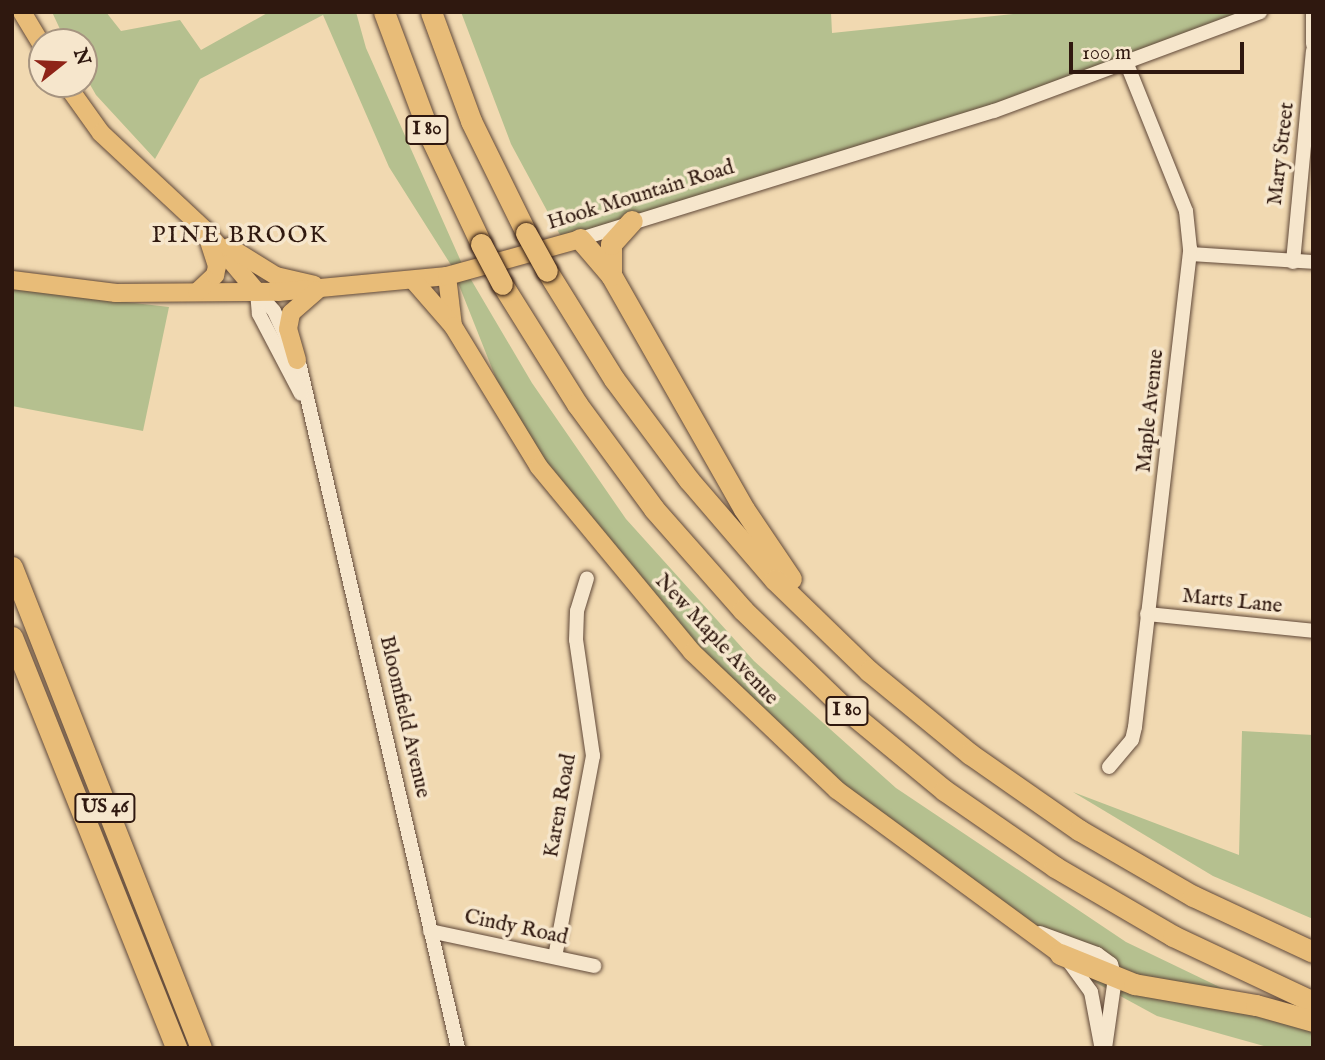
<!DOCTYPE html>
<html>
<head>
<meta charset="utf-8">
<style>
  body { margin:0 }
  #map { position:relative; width:1325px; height:1060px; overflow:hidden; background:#f1d9b1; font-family:"IM FELL English",serif }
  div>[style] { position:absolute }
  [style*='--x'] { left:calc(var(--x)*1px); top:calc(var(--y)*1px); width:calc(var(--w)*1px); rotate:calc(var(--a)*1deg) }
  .green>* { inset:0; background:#b5c08f }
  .roads { filter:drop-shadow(0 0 2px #604838) drop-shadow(0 0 2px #604838) }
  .minor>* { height:14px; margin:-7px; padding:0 7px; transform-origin:7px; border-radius:7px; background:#f6e6cc }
  .major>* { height:18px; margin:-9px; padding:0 9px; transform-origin:9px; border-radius:9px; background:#e8bc78 }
  .highway>* { height:21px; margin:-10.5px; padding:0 10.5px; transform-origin:10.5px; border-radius:10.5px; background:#e8bc78 }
  .bridges { filter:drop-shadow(0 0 2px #2f180f) drop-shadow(0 0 2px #2f180f) }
  .highway-bridge>* { height:21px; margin:-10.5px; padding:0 10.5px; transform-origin:10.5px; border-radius:10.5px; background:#e8bc78 }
  span { translate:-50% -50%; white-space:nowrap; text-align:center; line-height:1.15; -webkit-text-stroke:7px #f6e6cc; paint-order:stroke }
  .shield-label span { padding:2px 5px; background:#f6e6cc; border:2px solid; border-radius:5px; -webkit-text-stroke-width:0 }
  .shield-label { font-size:19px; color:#2f180f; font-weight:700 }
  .street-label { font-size:21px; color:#2f180f }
  .quarter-label { font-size:24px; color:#2f180f; letter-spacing:2px }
  .frame { position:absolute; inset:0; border:14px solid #2f180f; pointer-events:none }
  .north { position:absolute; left:28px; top:28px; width:70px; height:70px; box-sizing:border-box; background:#f6e6cc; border:2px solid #a69480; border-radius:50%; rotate:72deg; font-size:19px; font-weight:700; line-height:28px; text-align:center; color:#2f180f }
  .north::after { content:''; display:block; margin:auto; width:24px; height:32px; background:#8f2418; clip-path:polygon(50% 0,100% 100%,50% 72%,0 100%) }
  .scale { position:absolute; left:1069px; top:42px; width:175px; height:32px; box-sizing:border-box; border:4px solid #2f180f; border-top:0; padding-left:9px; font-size:21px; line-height:24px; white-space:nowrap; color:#2f180f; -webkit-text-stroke:5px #f6e6cc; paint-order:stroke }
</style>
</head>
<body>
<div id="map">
  <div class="green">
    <div style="clip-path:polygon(52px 12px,106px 12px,121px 31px,180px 20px,201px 50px,269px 12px,356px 12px,366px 48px,463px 266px,532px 383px,626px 519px,754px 661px,896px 788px,1126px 942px,1313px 1032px,1313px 1048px,1271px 1048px,1157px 1016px,1067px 967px,912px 850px,688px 650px,520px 439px,451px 265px,389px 167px,323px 15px,200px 79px,155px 159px,96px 95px,84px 74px,84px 42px,66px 42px)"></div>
    <div style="clip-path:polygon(461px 12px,831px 12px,832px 33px,1032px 12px,1261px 12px,981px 119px,565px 244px,511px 144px)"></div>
    <div style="clip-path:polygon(12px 289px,169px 307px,143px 431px,12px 406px)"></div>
    <div style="clip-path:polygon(1242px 731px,1313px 735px,1313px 919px,1213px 876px,1073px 792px,1239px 855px)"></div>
  </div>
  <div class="roads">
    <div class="minor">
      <div style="--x:1313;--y:12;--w:32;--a:90"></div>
      <div style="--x:580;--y:239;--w:433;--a:-17.2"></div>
      <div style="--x:994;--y:111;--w:284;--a:-20.4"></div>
      <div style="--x:1190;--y:254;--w:123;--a:3.7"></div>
      <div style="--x:1293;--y:262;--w:212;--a:-84.6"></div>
      <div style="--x:257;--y:292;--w:25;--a:48"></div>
      <div style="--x:274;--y:311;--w:62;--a:65.1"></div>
      <div style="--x:300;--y:367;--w:699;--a:76.94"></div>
      <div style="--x:257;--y:292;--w:22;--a:85"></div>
      <div style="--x:259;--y:314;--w:90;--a:62.3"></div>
      <div style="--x:1147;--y:614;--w:167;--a:5.8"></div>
      <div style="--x:1109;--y:767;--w:35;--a:-50"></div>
      <div style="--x:1132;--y:740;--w:13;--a:-77"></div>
      <div style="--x:1135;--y:727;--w:481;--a:-83.4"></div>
      <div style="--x:1190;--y:249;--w:38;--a:-96"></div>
      <div style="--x:1186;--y:211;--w:161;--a:-111.9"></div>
      <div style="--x:430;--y:931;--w:168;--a:12"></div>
      <div style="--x:1040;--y:933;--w:61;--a:20.2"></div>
      <div style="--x:1097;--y:954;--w:17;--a:36"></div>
      <div style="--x:1111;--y:964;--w:15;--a:74"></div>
      <div style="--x:1115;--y:978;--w:71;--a:98.1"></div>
      <div style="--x:555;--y:957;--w:205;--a:-79.3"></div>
      <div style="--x:593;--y:756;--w:117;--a:-98.3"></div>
      <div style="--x:576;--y:640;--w:29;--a:-88"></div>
      <div style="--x:577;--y:611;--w:34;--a:-73"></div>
      <div style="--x:1067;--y:959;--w:41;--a:54"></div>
      <div style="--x:1091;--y:992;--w:54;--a:79.3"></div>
    </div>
    <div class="major">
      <div style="--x:22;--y:12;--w:39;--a:59"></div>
      <div style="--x:66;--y:84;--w:60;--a:54.5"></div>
      <div style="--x:101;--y:133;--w:142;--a:43"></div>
      <div style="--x:205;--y:230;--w:81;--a:50"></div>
      <div style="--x:229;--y:247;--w:55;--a:31.7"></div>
      <div style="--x:276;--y:276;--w:39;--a:13"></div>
      <div style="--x:447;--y:276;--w:50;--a:83.2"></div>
      <div style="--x:12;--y:280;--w:105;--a:7.1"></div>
      <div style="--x:116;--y:293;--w:162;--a:-0.4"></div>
      <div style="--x:278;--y:292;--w:170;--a:-5.4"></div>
      <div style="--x:447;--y:276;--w:138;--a:-15.5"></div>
      <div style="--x:413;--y:280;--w:61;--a:49"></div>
      <div style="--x:453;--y:326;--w:165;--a:58.6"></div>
      <div style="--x:539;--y:467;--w:240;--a:50.4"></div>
      <div style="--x:692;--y:652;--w:200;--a:43.6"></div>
      <div style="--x:837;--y:790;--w:277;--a:36.3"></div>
      <div style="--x:197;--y:292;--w:25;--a:-43"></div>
      <div style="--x:215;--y:275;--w:9;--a:-77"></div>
      <div style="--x:217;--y:266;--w:32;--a:-108"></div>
      <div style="--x:297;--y:360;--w:32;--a:-106"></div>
      <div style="--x:288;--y:329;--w:16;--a:-79"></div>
      <div style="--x:291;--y:313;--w:35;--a:-41"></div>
    </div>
    <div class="highway">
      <div style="--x:384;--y:12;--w:134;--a:69.5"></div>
      <div style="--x:431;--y:138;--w:117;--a:64.7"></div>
      <div style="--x:431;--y:12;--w:116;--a:69.8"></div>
      <div style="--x:471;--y:121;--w:125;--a:63.8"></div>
      <div style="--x:580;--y:239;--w:48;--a:49.3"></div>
      <div style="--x:611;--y:275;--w:269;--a:60.4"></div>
      <div style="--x:744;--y:509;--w:84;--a:56.1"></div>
      <div style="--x:547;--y:271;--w:127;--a:58.2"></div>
      <div style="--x:614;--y:379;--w:126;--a:53.4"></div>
      <div style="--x:689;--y:480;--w:132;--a:49.3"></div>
      <div style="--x:775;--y:580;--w:131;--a:44.1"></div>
      <div style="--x:869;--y:671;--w:131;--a:39.4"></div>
      <div style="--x:970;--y:754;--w:133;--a:34.9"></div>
      <div style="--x:1079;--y:830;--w:132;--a:30.1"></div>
      <div style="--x:1193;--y:896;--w:132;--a:25"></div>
      <div style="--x:611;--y:275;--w:31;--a:-90"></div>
      <div style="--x:611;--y:244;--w:31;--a:-48"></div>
      <div style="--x:502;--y:284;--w:142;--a:58"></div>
      <div style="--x:577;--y:404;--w:130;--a:53.7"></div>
      <div style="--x:654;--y:509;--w:135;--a:48.6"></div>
      <div style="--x:743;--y:610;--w:135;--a:44.1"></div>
      <div style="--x:840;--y:704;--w:135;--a:39.6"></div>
      <div style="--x:944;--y:790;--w:135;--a:34.7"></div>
      <div style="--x:1055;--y:867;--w:137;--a:30.3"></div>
      <div style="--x:1173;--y:936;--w:155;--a:25.2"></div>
      <div style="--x:12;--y:567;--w:517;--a:68.55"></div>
      <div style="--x:12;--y:637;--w:443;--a:68.2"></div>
      <div style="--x:1060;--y:954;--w:80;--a:22.1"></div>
      <div style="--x:1134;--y:984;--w:124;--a:9.8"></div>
      <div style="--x:1256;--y:1005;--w:59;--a:15.7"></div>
    </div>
  </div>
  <div class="bridges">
    <div class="highway-bridge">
      <div style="--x:526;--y:233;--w:43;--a:61.1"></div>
      <div style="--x:481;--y:244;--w:45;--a:62.3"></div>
    </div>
  </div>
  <div class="shield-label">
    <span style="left:427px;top:130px">I 80</span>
    <span style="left:847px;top:711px">I 80</span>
    <span style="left:105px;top:808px">US 46</span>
  </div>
  <div class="street-label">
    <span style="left:1282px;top:154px;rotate:-83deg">Mary Street</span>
    <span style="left:641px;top:196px;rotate:-17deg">Hook Mountain Road</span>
    <span style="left:1151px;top:411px;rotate:-84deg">Maple Avenue</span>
    <span style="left:1232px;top:602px;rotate:6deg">Marts Lane</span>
    <span style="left:716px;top:640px;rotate:47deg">New Maple Avenue</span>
    <span style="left:404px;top:717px;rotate:77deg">Bloomfield Avenue</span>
    <span style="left:561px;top:806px;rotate:-80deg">Karen Road</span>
    <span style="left:516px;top:928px;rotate:12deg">Cindy Road</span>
  </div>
  <div class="quarter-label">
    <span style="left:240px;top:236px">PINE BROOK</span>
  </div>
  <div class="frame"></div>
  <div class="north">N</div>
  <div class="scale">100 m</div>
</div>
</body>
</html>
